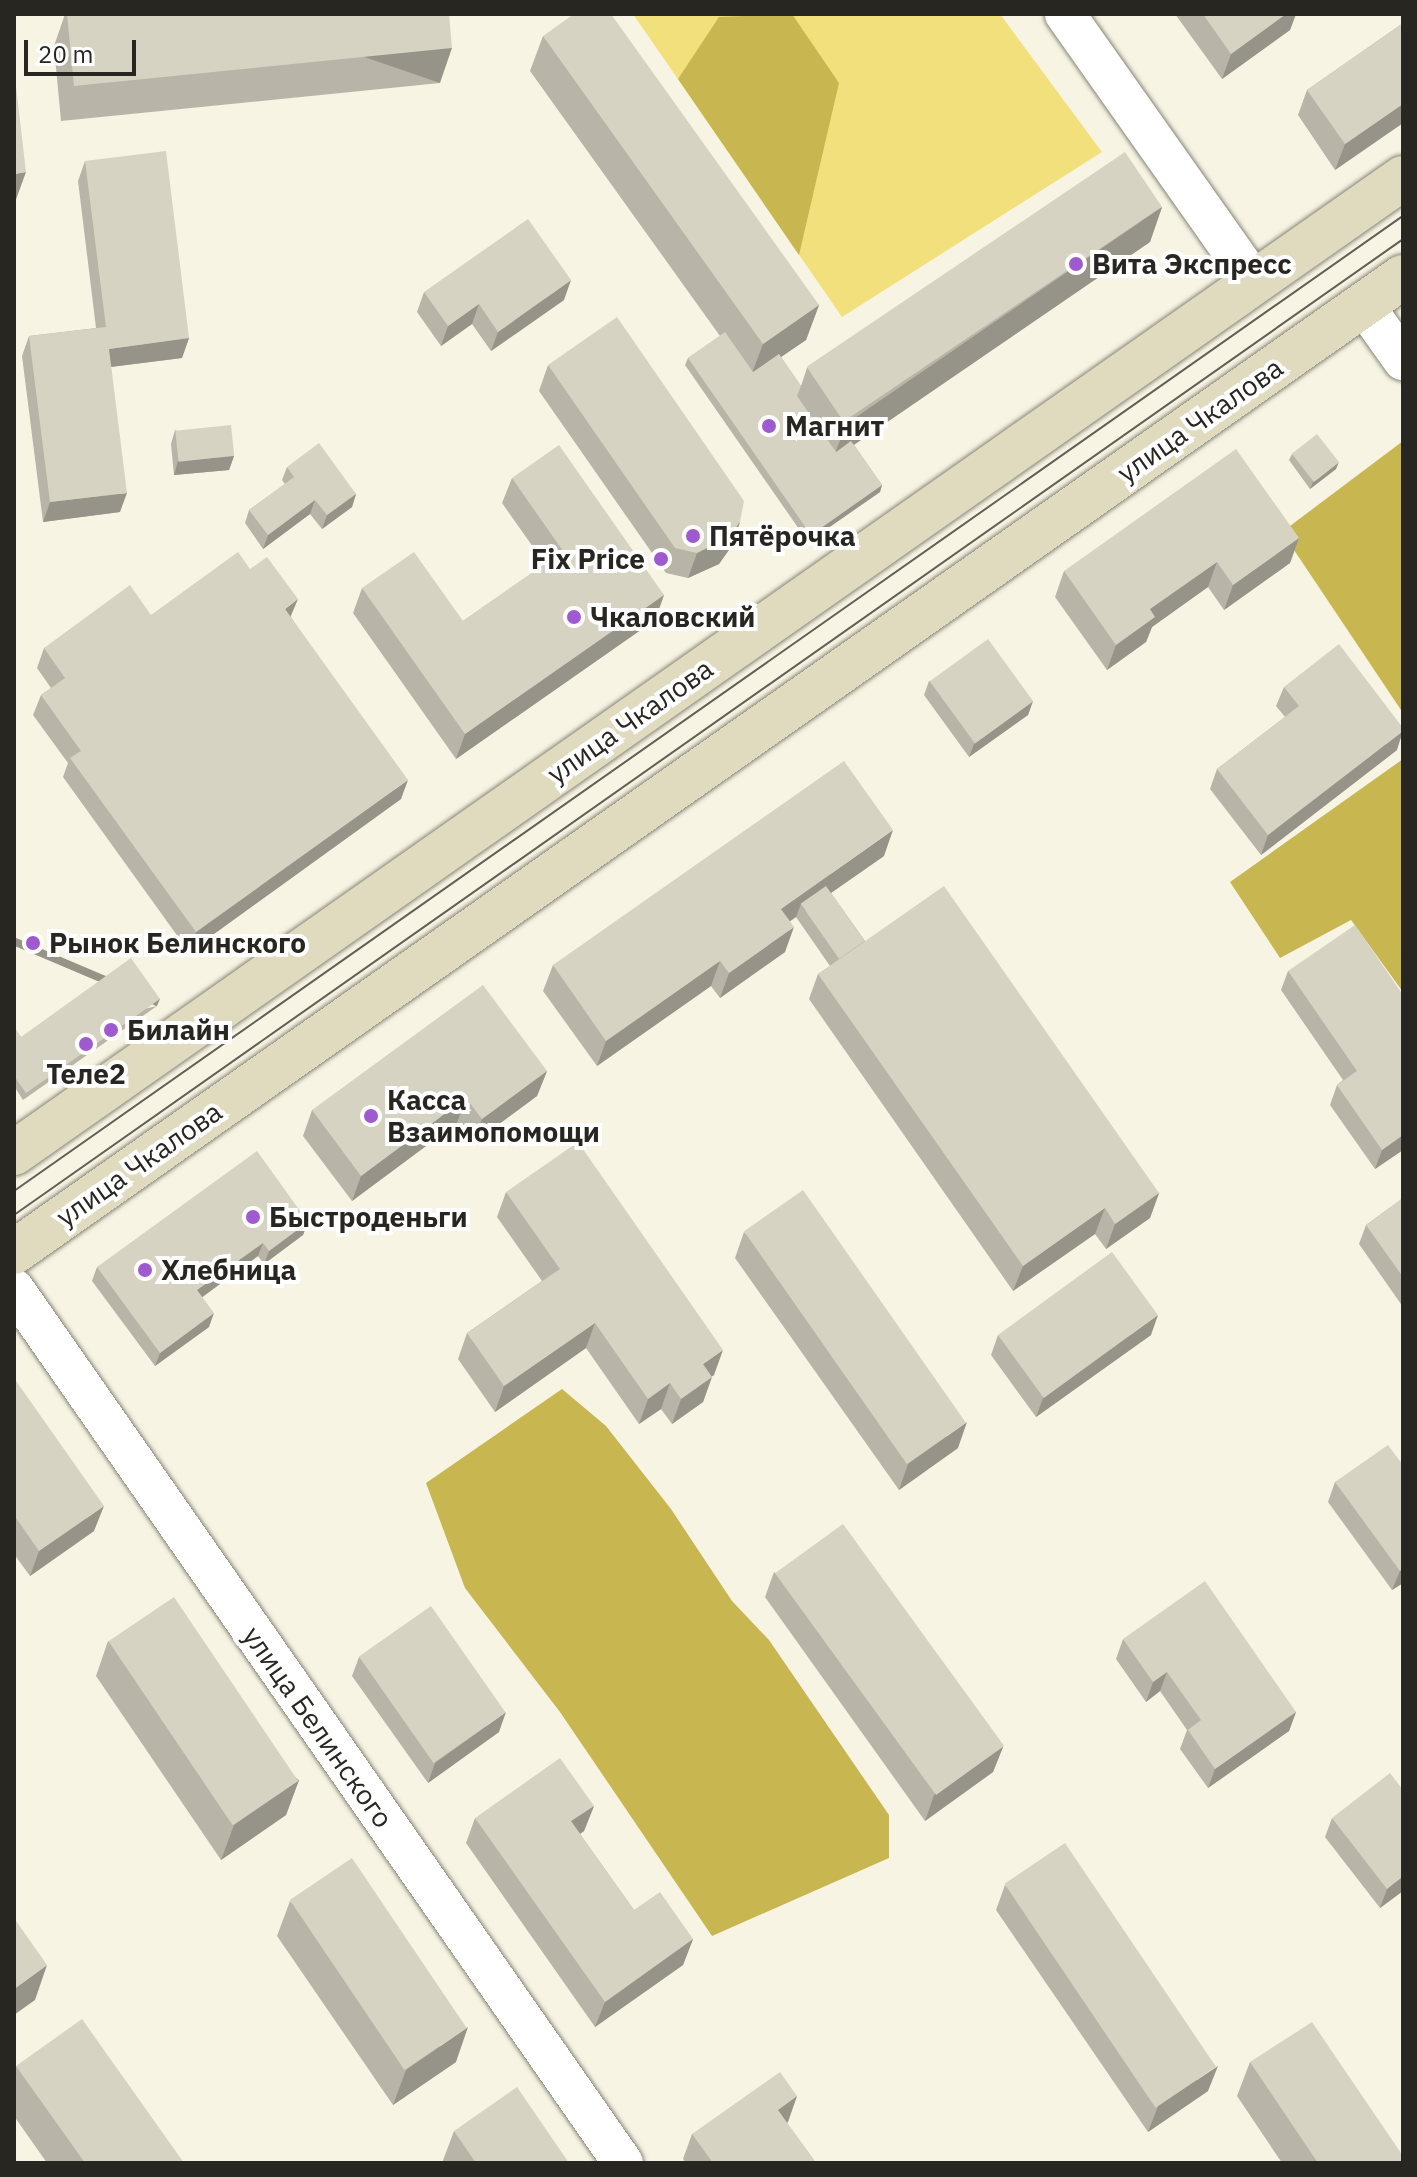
<!DOCTYPE html>
<html>
<head>
<meta charset="utf-8">
<style>
  body { margin:0 }
  #map { position:relative; width:1417px; height:2177px; overflow:hidden; background:#f7f4e4; font-family:"IBM Plex Sans",sans-serif }
  div>[style] { position:absolute }
  [style*='--x'] { left:calc(var(--x)*1px); top:calc(var(--y)*1px); width:calc(var(--w)*1px); rotate:calc(var(--a)*1deg) }
  .green>* { inset:0; background:#f2e07d }
  .forest>* { inset:0; background:#c8b651 }
  .roads { filter:drop-shadow(0 0 2px #878576) drop-shadow(0 0 2px #878576) }
  .minor>* { height:40px; margin:-20px; padding:0 20px; transform-origin:20px; border-radius:20px; background:#fff }
  .secondary>* { height:44px; margin:-22px; padding:0 22px; transform-origin:22px; border-radius:22px; background:#e0dbbf }
  .tram>* { height:2px; margin:-1px; padding:0 1px; transform-origin:1px; border-radius:1px; background:#605f56 }
  .wall>* { inset:0; background:#b8b5a8 }
  .shaded-wall>* { inset:0; background:#969488; transform-origin:0 0 }
  .building>* { inset:0; background:#d6d3c3; transform-origin:0 0 }
  .dots>* { width:22px; height:22px; translate:-50% -50%; box-sizing:border-box; border:4px solid #fff; border-radius:50% }
  span { translate:-50% -50%; white-space:nowrap; text-align:center; line-height:1.15; -webkit-text-stroke:8px #fff; paint-order:stroke }
  .poi-label { font-size:28px; color:#272620; font-weight:700 }
  .left { translate:0 -50%; text-align:left }
  .right { translate:-100% -50%; text-align:right }
  .street-label { font-size:28px; color:#272620 }
  .frame { position:absolute; inset:0; border:16px solid #272620; pointer-events:none }
  .scale { position:absolute; left:24px; top:40px; width:112px; height:36px; box-sizing:border-box; border:4px solid #272620; border-top:0; padding-left:10px; font-size:24px; line-height:28px; white-space:nowrap; color:#272620; -webkit-text-stroke:6px #fff; paint-order:stroke }
</style>
</head>
<body>
<div id="map">
  <div class="green">
    <div style="clip-path:polygon(633px 14px,1000px 14px,1102px 152px,842px 317px)"></div>
  </div>
  <div class="forest">
    <div style="clip-path:polygon(792px 14px,839px 83px,799px 255px,678px 79px,719px 17px)"></div>
    <div style="clip-path:polygon(1403px 441px,1403px 713px,1282px 532px)"></div>
    <div style="clip-path:polygon(1403px 759px,1403px 992px,1351px 920px,1280px 958px,1230px 882px)"></div>
    <div style="clip-path:polygon(562px 1389px,606px 1426px,671px 1509px,732px 1601px,769px 1640px,889px 1815px,889px 1858px,712px 1936px,560px 1712px,465px 1588px,426px 1483px)"></div>
  </div>
  <div class="roads">
    <div class="minor">
      <div style="--x:1065;--y:14;--w:328;--a:54.8"></div>
      <div style="--x:1363;--y:304;--w:69;--a:54.5"></div>
      <div style="--x:14;--y:1289;--w:1065;--a:55.13"></div>
    </div>
    <div class="secondary">
      <div style="--x:14;--y:1153;--w:1697;--a:-35.07"></div>
      <div style="--x:14;--y:1252;--w:1697;--a:-35.07"></div>
    </div>
  </div>
  <div class="tram">
    <div style="--x:14;--y:1191;--w:1697;--a:-35.07"></div>
    <div style="--x:14;--y:1215;--w:1698;--a:-35.09"></div>
  </div>
  <div class="wall">
    <div style="clip-path:polygon(65px 14px,449px 14px,440px 83px,61px 121px,54px 46px)"></div>
    <div style="clip-path:polygon(1175px 14px,1296px 14px,1290px 30px,1222px 79px)"></div>
    <div style="clip-path:polygon(1403px 23px,1403px 123px,1335px 170px,1298px 115px,1307px 90px)"></div>
    <div style="clip-path:polygon(543px 36px,819px 305px,806px 340px,781px 357px,801px 386px,807px 368px,1162px 207px,1150px 242px,854px 445px,882px 485px,880px 492px,808px 542px,685px 365px,688px 358px,720px 336px,530px 71px)"></div>
    <div style="clip-path:polygon(85px 161px,189px 338px,182px 358px,111px 367px,120px 512px,43px 522px,22px 356px,29px 336px,96px 328px,78px 181px)"></div>
    <div style="clip-path:polygon(424px 292px,564px 300px,491px 351px,472px 324px,441px 346px,417px 312px)"></div>
    <div style="clip-path:polygon(548px 365px,740px 522px,731px 547px,719px 564px,688px 578px,666px 573px,539px 391px)"></div>
    <div style="clip-path:polygon(175px 430px,234px 456px,229px 470px,174px 475px,171px 444px)"></div>
    <div style="clip-path:polygon(1292px 454px,1336px 469px,1310px 489px,1289px 460px)"></div>
    <div style="clip-path:polygon(287px 467px,356px 494px,352px 507px,322px 529px,310px 514px,263px 549px,245px 523px,249px 510px,285px 484px,282px 480px)"></div>
    <div style="clip-path:polygon(512px 478px,664px 595px,655px 620px,456px 759px,353px 613px,362px 588px,463px 621px,545px 564px,502px 503px)"></div>
    <div style="clip-path:polygon(1299px 538px,1290px 563px,1224px 610px,1208px 587px,1152px 627px,1146px 642px,1107px 670px,1055px 597px,1064px 571px)"></div>
    <div style="clip-path:polygon(250px 569px,291px 617px,401px 799px,189px 952px,63px 777px,68px 763px,33px 715px,41px 695px,51px 688px,37px 668px,44px 648px,151px 615px)"></div>
    <div style="clip-path:polygon(929px 681px,1033px 701px,1028px 715px,969px 757px,924px 695px)"></div>
    <div style="clip-path:polygon(1284px 687px,1397px 750px,1261px 855px,1210px 789px,1217px 769px,1285px 717px,1276px 706px)"></div>
    <div style="clip-path:polygon(884px 856px,831px 893px,865px 941px,1159px 1193px,1150px 1218px,1106px 1249px,1095px 1234px,1013px 1291px,809px 999px,818px 974px,830px 966px,796px 917px,790px 921px,785px 952px,720px 998px,711px 986px,597px 1066px,543px 991px,553px 965px)"></div>
    <div style="clip-path:polygon(1288px 971px,1403px 995px,1403px 1150px,1375px 1169px,1330px 1105px,1337px 1085px,1343px 1080px,1281px 990px)"></div>
    <div style="clip-path:polygon(157px 1006px,23px 1100px,14px 1086px,14px 1027px,21px 1037px)"></div>
    <div style="clip-path:polygon(547px 1071px,537px 1096px,472px 1144px,457px 1123px,352px 1201px,303px 1136px,312px 1110px)"></div>
    <div style="clip-path:polygon(506px 1192px,714px 1375px,712px 1376px,703px 1402px,672px 1424px,661px 1409px,639px 1424px,586px 1348px,495px 1412px,458px 1359px,467px 1333px,542px 1281px,497px 1217px)"></div>
    <div style="clip-path:polygon(1403px 1198px,1403px 1307px,1359px 1244px,1366px 1225px)"></div>
    <div style="clip-path:polygon(308px 1222px,303px 1235px,264px 1264px,258px 1256px,202px 1297px,209px 1327px,155px 1366px,92px 1281px,97px 1267px)"></div>
    <div style="clip-path:polygon(744px 1232px,958px 1448px,899px 1490px,735px 1258px)"></div>
    <div style="clip-path:polygon(998px 1335px,1151px 1335px,1036px 1417px,991px 1355px)"></div>
    <div style="clip-path:polygon(14px 1378px,94px 1531px,30px 1576px,14px 1554px)"></div>
    <div style="clip-path:polygon(1403px 1465px,1403px 1583px,1392px 1590px,1328px 1502px,1335px 1482px)"></div>
    <div style="clip-path:polygon(774px 1572px,1003px 1747px,993px 1772px,925px 1821px,765px 1597px)"></div>
    <div style="clip-path:polygon(1123px 1639px,1296px 1712px,1289px 1731px,1208px 1788px,1180px 1749px,1187px 1730px,1160px 1691px,1146px 1702px,1116px 1659px)"></div>
    <div style="clip-path:polygon(108px 1641px,299px 1780px,286px 1815px,221px 1860px,96px 1676px)"></div>
    <div style="clip-path:polygon(359px 1657px,499px 1732px,428px 1783px,352px 1676px)"></div>
    <div style="clip-path:polygon(594px 1806px,584px 1831px,580px 1834px,634px 1910px,693px 1939px,683px 1965px,595px 2027px,466px 1843px,475px 1818px)"></div>
    <div style="clip-path:polygon(1332px 1818px,1403px 1891px,1380px 1908px,1325px 1837px)"></div>
    <div style="clip-path:polygon(1005px 1885px,1208px 2091px,1148px 2132px,996px 1910px)"></div>
    <div style="clip-path:polygon(290px 1901px,456px 2062px,393px 2105px,277px 1936px)"></div>
    <div style="clip-path:polygon(1250px 2062px,1403px 2163px,1282px 2163px,1237px 2096px)"></div>
    <div style="clip-path:polygon(16px 2066px,184px 2163px,47px 2163px,14px 2116px,14px 2072px)"></div>
    <div style="clip-path:polygon(797px 2096px,787px 2123px,816px 2163px,686px 2163px,683px 2159px,692px 2134px)"></div>
    <div style="clip-path:polygon(454px 2131px,569px 2163px,442px 2163px)"></div>
  </div>
  <div class="shaded-wall">
    <div style="clip-path:polygon(1286px 14px,1296px 14px,1290px 30px,1222px 79px,1231px 54px)"></div>
    <div style="left:452px;top:48px;width:37px;height:380px;rotate:109deg"></div>
    <div style="clip-path:polygon(1403px 104px,1403px 123px,1335px 170px,1345px 144px)"></div>
    <div style="clip-path:polygon(26px 172px,14px 205px,14px 174px)"></div>
    <div style="clip-path:polygon(1162px 207px,1150px 242px,833px 459px,846px 424px)"></div>
    <div style="clip-path:polygon(571px 280px,564px 300px,491px 351px,498px 332px)"></div>
    <div style="clip-path:polygon(479px 304px,472px 324px,441px 346px,448px 326px)"></div>
    <div style="clip-path:polygon(819px 305px,806px 340px,750px 378px,763px 344px)"></div>
    <div style="clip-path:polygon(189px 338px,182px 358px,102px 368px,109px 349px)"></div>
    <div style="clip-path:polygon(234px 456px,229px 470px,174px 475px,178px 461px)"></div>
    <div style="clip-path:polygon(1339px 462px,1336px 469px,1310px 489px,1313px 482px)"></div>
    <div style="clip-path:polygon(882px 485px,880px 492px,808px 542px,811px 535px)"></div>
    <div style="clip-path:polygon(127px 493px,120px 512px,43px 522px,50px 502px)"></div>
    <div style="clip-path:polygon(356px 494px,352px 507px,322px 529px,327px 515px)"></div>
    <div style="clip-path:polygon(315px 500px,310px 514px,263px 549px,268px 535px)"></div>
    <div style="clip-path:polygon(740px 522px,731px 547px,719px 564px,688px 578px,697px 553px)"></div>
    <div style="clip-path:polygon(1299px 538px,1290px 563px,1224px 610px,1233px 585px)"></div>
    <div style="clip-path:polygon(1217px 562px,1208px 587px,1152px 627px,1146px 642px,1107px 670px,1116px 645px,1150px 609px)"></div>
    <div style="clip-path:polygon(664px 595px,655px 620px,456px 759px,465px 734px)"></div>
    <div style="clip-path:polygon(298px 599px,290px 618px,285px 609px)"></div>
    <div style="clip-path:polygon(1033px 701px,1028px 715px,969px 757px,974px 744px)"></div>
    <div style="clip-path:polygon(1403px 731px,1397px 750px,1261px 855px,1268px 835px)"></div>
    <div style="clip-path:polygon(408px 780px,401px 799px,189px 952px,196px 932px)"></div>
    <div style="clip-path:polygon(893px 830px,884px 856px,805px 911px,801px 904px,796px 917px,772px 934px,781px 909px)"></div>
    <div style="clip-path:polygon(794px 927px,785px 952px,720px 998px,729px 973px)"></div>
    <div style="clip-path:polygon(720px 961px,711px 986px,597px 1066px,606px 1041px)"></div>
    <div style="left:160px;top:999px;width:8px;height:164px;rotate:113deg"></div>
    <div style="clip-path:polygon(547px 1071px,537px 1096px,472px 1144px,482px 1119px)"></div>
    <div style="clip-path:polygon(466px 1098px,457px 1123px,352px 1201px,361px 1176px)"></div>
    <div style="clip-path:polygon(1403px 1135px,1403px 1150px,1375px 1169px,1382px 1150px)"></div>
    <div style="clip-path:polygon(1159px 1193px,1150px 1218px,1106px 1249px,1115px 1224px)"></div>
    <div style="clip-path:polygon(1105px 1208px,1095px 1234px,1013px 1291px,1023px 1266px)"></div>
    <div style="clip-path:polygon(308px 1222px,303px 1235px,264px 1264px,269px 1251px)"></div>
    <div style="clip-path:polygon(263px 1243px,258px 1256px,193px 1304px,197px 1290px)"></div>
    <div style="clip-path:polygon(214px 1313px,209px 1327px,155px 1366px,160px 1353px)"></div>
    <div style="clip-path:polygon(1158px 1315px,1151px 1335px,1036px 1417px,1043px 1398px)"></div>
    <div style="clip-path:polygon(595px 1323px,586px 1348px,495px 1412px,504px 1386px)"></div>
    <div style="clip-path:polygon(723px 1350px,714px 1375px,694px 1389px,703px 1364px)"></div>
    <div style="clip-path:polygon(712px 1377px,703px 1402px,672px 1424px,681px 1399px)"></div>
    <div style="clip-path:polygon(670px 1383px,661px 1409px,639px 1424px,648px 1399px)"></div>
    <div style="clip-path:polygon(967px 1422px,958px 1448px,899px 1490px,908px 1464px)"></div>
    <div style="clip-path:polygon(104px 1506px,94px 1531px,30px 1576px,39px 1551px)"></div>
    <div style="clip-path:polygon(1403px 1568px,1403px 1583px,1392px 1590px,1400px 1571px)"></div>
    <div style="clip-path:polygon(1167px 1672px,1160px 1691px,1146px 1702px,1153px 1682px)"></div>
    <div style="clip-path:polygon(506px 1712px,499px 1732px,428px 1783px,435px 1763px)"></div>
    <div style="clip-path:polygon(1296px 1712px,1289px 1731px,1208px 1788px,1215px 1769px)"></div>
    <div style="clip-path:polygon(1003px 1747px,993px 1772px,925px 1821px,934px 1795px)"></div>
    <div style="clip-path:polygon(299px 1780px,286px 1815px,221px 1860px,234px 1825px)"></div>
    <div style="clip-path:polygon(594px 1806px,584px 1831px,562px 1847px,571px 1821px)"></div>
    <div style="clip-path:polygon(1403px 1876px,1403px 1891px,1380px 1908px,1387px 1889px)"></div>
    <div style="clip-path:polygon(693px 1939px,683px 1965px,595px 2027px,605px 2002px)"></div>
    <div style="clip-path:polygon(47px 1965px,35px 2000px,14px 2015px,14px 1989px)"></div>
    <div style="clip-path:polygon(468px 2027px,456px 2062px,393px 2105px,406px 2070px)"></div>
    <div style="clip-path:polygon(1218px 2066px,1208px 2091px,1148px 2132px,1158px 2106px)"></div>
    <div style="clip-path:polygon(797px 2096px,788px 2122px,769px 2136px,778px 2110px)"></div>
  </div>
  <div class="building">
    <div style="clip-path:polygon(67px 14px,449px 14px,452px 48px,74px 86px)"></div>
    <div style="clip-path:polygon(574px 14px,611px 14px,819px 305px,763px 344px,543px 36px)"></div>
    <div style="clip-path:polygon(1203px 14px,1286px 14px,1231px 54px)"></div>
    <div style="clip-path:polygon(1403px 23px,1403px 104px,1345px 144px,1307px 90px)"></div>
    <div style="clip-path:polygon(14px 69px,26px 172px,14px 174px)"></div>
    <div style="clip-path:polygon(166px 151px,189px 338px,109px 349px,127px 493px,50px 502px,29px 336px,106px 327px,85px 161px)"></div>
    <div style="left:1125px;top:152px;width:66px;height:384px;rotate:56deg"></div>
    <div style="clip-path:polygon(528px 219px,571px 280px,498px 332px,479px 304px,448px 326px,424px 292px)"></div>
    <div style="clip-path:polygon(617px 317px,744px 501px,740px 522px,728px 538px,697px 553px,675px 548px,548px 365px)"></div>
    <div style="clip-path:polygon(725px 332px,753px 372px,779px 354px,801px 386px,797px 396px,836px 452px,851px 441px,882px 485px,811px 535px,688px 358px)"></div>
    <div style="left:231px;top:425px;width:31px;height:56px;rotate:84deg"></div>
    <div style="left:1317px;top:434px;width:36px;height:32px;rotate:52deg"></div>
    <div style="clip-path:polygon(319px 443px,356px 494px,327px 515px,315px 500px,268px 535px,249px 510px,294px 477px,287px 467px)"></div>
    <div style="clip-path:polygon(559px 445px,664px 595px,465px 734px,362px 588px,414px 552px,463px 621px,563px 551px,512px 478px)"></div>
    <div style="clip-path:polygon(1236px 449px,1299px 538px,1233px 585px,1217px 562px,1150px 609px,1155px 617px,1116px 645px,1064px 571px)"></div>
    <div style="clip-path:polygon(238px 552px,250px 569px,267px 557px,298px 599px,285px 609px,408px 780px,196px 932px,70px 758px,81px 751px,41px 695px,65px 678px,44px 648px,130px 585px,151px 615px)"></div>
    <div style="left:988px;top:639px;width:77px;height:72px;rotate:54deg"></div>
    <div style="clip-path:polygon(1339px 644px,1403px 728px,1403px 731px,1268px 835px,1217px 769px,1299px 706px,1284px 687px)"></div>
    <div style="clip-path:polygon(844px 761px,893px 830px,781px 909px,794px 927px,729px 973px,720px 961px,606px 1041px,553px 965px)"></div>
    <div style="left:826px;top:886px;width:67px;height:31px;rotate:55deg"></div>
    <div style="clip-path:polygon(944px 886px,1159px 1193px,1115px 1224px,1105px 1208px,1023px 1266px,818px 974px)"></div>
    <div style="clip-path:polygon(1355px 925px,1403px 995px,1403px 1135px,1382px 1150px,1337px 1085px,1357px 1071px,1288px 971px)"></div>
    <div style="clip-path:polygon(131px 958px,160px 999px,26px 1093px,14px 1076px,14px 1027px,21px 1037px)"></div>
    <div style="clip-path:polygon(483px 985px,547px 1071px,482px 1119px,466px 1098px,361px 1176px,312px 1110px)"></div>
    <div style="clip-path:polygon(578px 1142px,723px 1350px,703px 1364px,712px 1377px,681px 1399px,670px 1383px,648px 1399px,595px 1323px,504px 1386px,467px 1333px,560px 1269px,506px 1192px)"></div>
    <div style="clip-path:polygon(257px 1151px,308px 1222px,269px 1251px,263px 1243px,197px 1290px,214px 1313px,160px 1353px,97px 1267px)"></div>
    <div style="left:803px;top:1190px;width:284px;height:72px;rotate:55deg"></div>
    <div style="clip-path:polygon(1403px 1198px,1403px 1277px,1366px 1225px)"></div>
    <div style="left:1112px;top:1252px;width:78px;height:141px;rotate:54deg"></div>
    <div style="clip-path:polygon(14px 1378px,104px 1506px,39px 1551px,14px 1515px)"></div>
    <div style="clip-path:polygon(1388px 1445px,1403px 1465px,1403px 1568px,1400px 1571px,1335px 1482px)"></div>
    <div style="left:843px;top:1524px;width:274px;height:84px;rotate:54deg"></div>
    <div style="clip-path:polygon(1205px 1581px,1296px 1712px,1215px 1769px,1188px 1730px,1201px 1720px,1167px 1672px,1153px 1682px,1123px 1639px)"></div>
    <div style="left:174px;top:1597px;width:222px;height:79px;rotate:56deg"></div>
    <div style="left:431px;top:1606px;width:130px;height:88px;rotate:55deg"></div>
    <div style="clip-path:polygon(560px 1758px,594px 1806px,571px 1821px,634px 1910px,660px 1892px,693px 1939px,605px 2002px,475px 1818px)"></div>
    <div style="clip-path:polygon(1390px 1773px,1403px 1790px,1403px 1876px,1387px 1889px,1332px 1818px)"></div>
    <div style="left:1065px;top:1843px;width:270px;height:73px;rotate:56deg"></div>
    <div style="left:352px;top:1858px;width:205px;height:75px;rotate:56deg"></div>
    <div style="clip-path:polygon(14px 1918px,47px 1965px,14px 1989px)"></div>
    <div style="clip-path:polygon(82px 2019px,184px 2163px,85px 2163px,16px 2066px)"></div>
    <div style="clip-path:polygon(1312px 2022px,1403px 2156px,1403px 2163px,1318px 2163px,1250px 2062px)"></div>
    <div style="clip-path:polygon(780px 2072px,797px 2096px,778px 2110px,816px 2163px,713px 2163px,692px 2134px)"></div>
    <div style="clip-path:polygon(517px 2087px,569px 2163px,476px 2163px,454px 2131px)"></div>
  </div>
  <div class="dots">
    <div style="left:1076px;top:264px;background:#9f5acf"></div>
    <div style="left:769px;top:426px;background:#9f5acf"></div>
    <div style="left:693px;top:536px;background:#9f5acf"></div>
    <div style="left:661px;top:559px;background:#9f5acf"></div>
    <div style="left:574px;top:617px;background:#9f5acf"></div>
    <div style="left:33px;top:943px;background:#9f5acf"></div>
    <div style="left:111px;top:1030px;background:#9f5acf"></div>
    <div style="left:86px;top:1044px;background:#9f5acf"></div>
    <div style="left:371px;top:1116px;background:#9f5acf"></div>
    <div style="left:253px;top:1217px;background:#9f5acf"></div>
    <div style="left:145px;top:1270px;background:#9f5acf"></div>
  </div>
  <div class="poi-label">
    <span class="left" style="left:1092px;top:264px">Вита Экспресс</span>
    <span class="left" style="left:785px;top:426px">Магнит</span>
    <span class="left" style="left:709px;top:536px">Пятёрочка</span>
    <span class="right" style="left:645px;top:559px">Fix Price</span>
    <span class="left" style="left:590px;top:617px">Чкаловский</span>
    <span class="left" style="left:49px;top:943px">Рынок Белинского</span>
    <span class="left" style="left:127px;top:1030px">Билайн</span>
    <span style="left:86px;top:1074px">Теле2</span>
    <span class="left" style="left:387px;top:1116px">Касса<br>Взаимопомощи</span>
    <span class="left" style="left:269px;top:1217px">Быстроденьги</span>
    <span class="left" style="left:161px;top:1270px">Хлебница</span>
  </div>
  <div class="street-label">
    <span style="left:1200px;top:420px;rotate:-35deg">улица Чкалова</span>
    <span style="left:630px;top:721px;rotate:-35deg">улица Чкалова</span>
    <span style="left:139px;top:1164px;rotate:-35deg">улица Чкалова</span>
    <span style="left:318px;top:1727px;rotate:55deg">улица Белинского</span>
  </div>
  <div class="frame"></div>
  <div class="scale">20 m</div>
</div>
</body>
</html>
